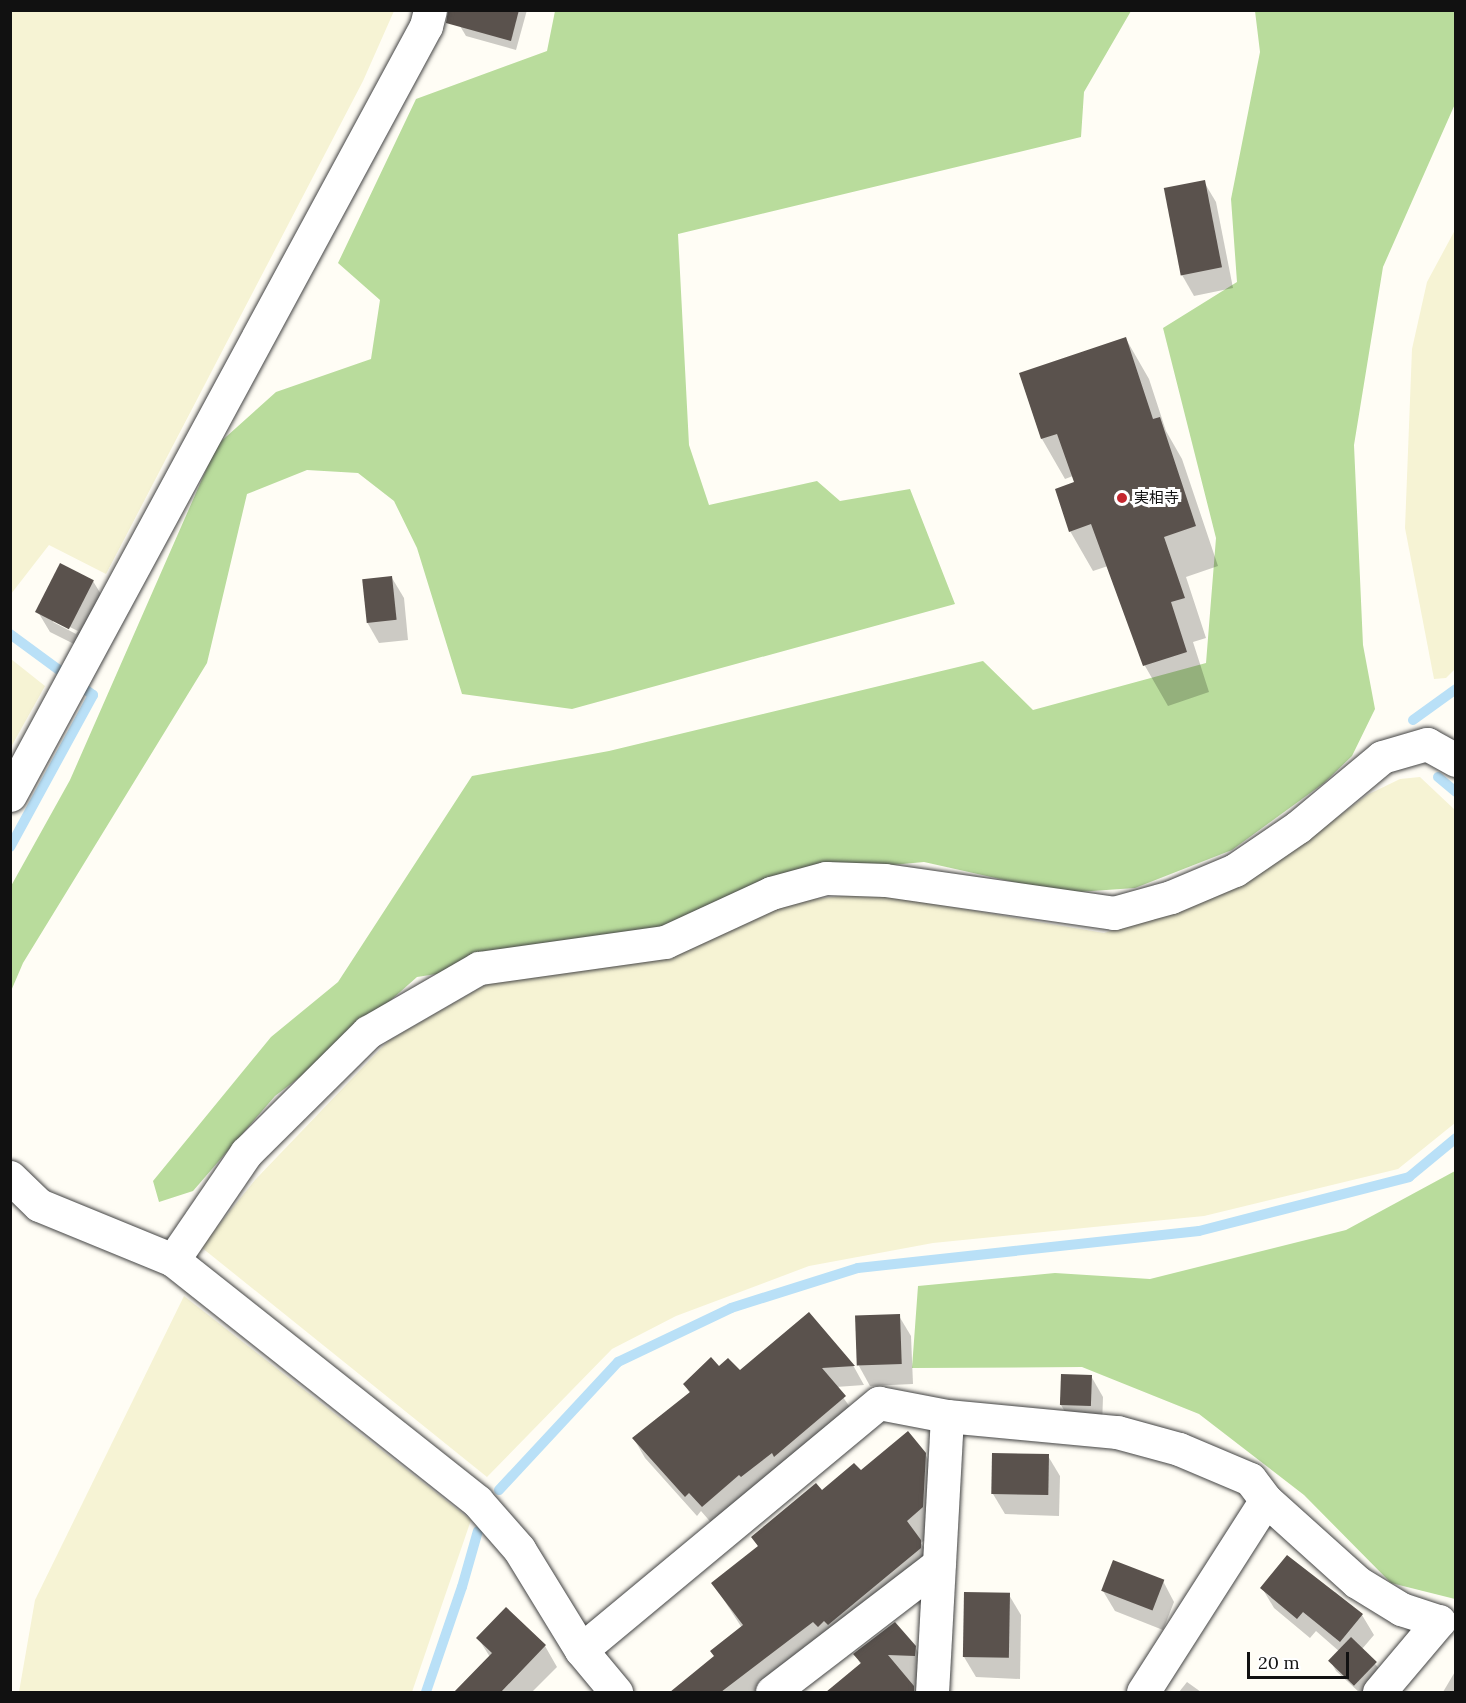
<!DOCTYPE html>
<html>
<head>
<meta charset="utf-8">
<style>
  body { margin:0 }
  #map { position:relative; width:1466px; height:1703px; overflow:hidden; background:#fffdf5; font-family:Lora,"Noto Sans JP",serif }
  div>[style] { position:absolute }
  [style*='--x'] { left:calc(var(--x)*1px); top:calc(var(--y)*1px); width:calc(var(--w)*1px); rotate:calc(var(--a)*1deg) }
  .farmland>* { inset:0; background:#f6f3d4 }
  .forest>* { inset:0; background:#b9dc9c }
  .shadow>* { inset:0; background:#0003 }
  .stream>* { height:10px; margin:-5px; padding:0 5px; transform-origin:5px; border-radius:5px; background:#b9e0f7 }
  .building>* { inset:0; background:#5a524d; transform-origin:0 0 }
  .roads { filter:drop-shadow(0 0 2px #444) drop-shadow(0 0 2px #444) }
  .street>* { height:33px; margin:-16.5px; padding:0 16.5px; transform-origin:16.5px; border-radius:16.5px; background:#fff }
  .dots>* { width:16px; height:16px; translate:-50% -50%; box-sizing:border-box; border:3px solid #fff; border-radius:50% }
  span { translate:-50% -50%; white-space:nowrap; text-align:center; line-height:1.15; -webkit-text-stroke:6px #fff; paint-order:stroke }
  .poi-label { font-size:15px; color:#111 }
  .left { translate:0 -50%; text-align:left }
  .frame { position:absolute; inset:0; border:12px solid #111; pointer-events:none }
  .scale { position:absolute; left:1247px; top:1652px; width:102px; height:27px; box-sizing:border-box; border:3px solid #111; border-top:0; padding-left:8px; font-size:18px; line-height:21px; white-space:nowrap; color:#111; -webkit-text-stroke:4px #fff; paint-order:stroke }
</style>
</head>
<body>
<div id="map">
  <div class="farmland">
    <div style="clip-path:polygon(11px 10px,394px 11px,363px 81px,106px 574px,49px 545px,11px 594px)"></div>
    <div style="clip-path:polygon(1455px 230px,1456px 668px,1446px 678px,1434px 679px,1405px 528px,1412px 349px,1427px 282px)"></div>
    <div style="clip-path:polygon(11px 659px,45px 686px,11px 747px)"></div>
    <div style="clip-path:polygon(1420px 777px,1455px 810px,1455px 1123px,1398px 1169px,1204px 1216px,933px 1243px,809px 1266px,676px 1316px,612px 1349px,487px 1477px,201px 1247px,255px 1180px,388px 1041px,485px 985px,743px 922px,794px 901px,871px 893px,1104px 933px,1185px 906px,1234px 884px,1319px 831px,1367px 795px,1400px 779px)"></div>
    <div style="clip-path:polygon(184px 1296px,471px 1520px,412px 1692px,19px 1692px,35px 1600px)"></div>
  </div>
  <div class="forest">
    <div style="clip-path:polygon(555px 11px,1131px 11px,1084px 92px,1081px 137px,678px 234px,689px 445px,709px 505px,817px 481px,840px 501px,910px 489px,955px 604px,572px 709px,462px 694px,417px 548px,394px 501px,358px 473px,307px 470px,247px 494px,207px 663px,23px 963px,11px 991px,11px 886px,70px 780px,217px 445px,276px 392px,371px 359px,380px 300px,338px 263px,416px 99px,547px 51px)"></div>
    <div style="clip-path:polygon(1255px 11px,1455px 11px,1455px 104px,1383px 267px,1354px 445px,1363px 645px,1375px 709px,1352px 756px,1324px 783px,1232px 850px,1135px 888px,1063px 893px,924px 862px,771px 876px,640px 942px,417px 977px,330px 1054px,275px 1096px,193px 1191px,159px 1202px,153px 1181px,271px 1037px,338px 982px,472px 776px,609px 751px,983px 661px,1033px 710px,1206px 663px,1216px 538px,1163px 328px,1237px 282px,1231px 199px,1260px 52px)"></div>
    <div style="clip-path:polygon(1455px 1171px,1455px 1599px,1391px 1583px,1304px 1495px,1199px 1414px,1082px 1367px,912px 1368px,918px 1286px,1055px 1273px,1150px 1279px,1346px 1230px)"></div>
  </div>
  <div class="shadow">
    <div style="clip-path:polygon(464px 10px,527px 10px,516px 50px,466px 36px,460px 26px)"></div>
    <div style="clip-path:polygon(1204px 182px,1216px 202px,1233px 288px,1194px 296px,1182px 275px)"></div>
    <div style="clip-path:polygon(1126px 339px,1149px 379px,1166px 431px,1182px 459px,1218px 566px,1186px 577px,1206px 638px,1193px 642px,1209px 692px,1168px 706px,1145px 666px,1108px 566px,1093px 571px,1070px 531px,1075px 483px,1073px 476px,1065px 479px,1042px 439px,1021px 374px)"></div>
    <div style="clip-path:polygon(392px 578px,404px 598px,408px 640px,379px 643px,367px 622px)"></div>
    <div style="clip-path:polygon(evenodd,93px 581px,105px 601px,82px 648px,50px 632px,38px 612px,93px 581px,53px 619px,78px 631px,76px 634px,53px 622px,53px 619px)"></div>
    <div style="clip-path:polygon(809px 1314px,854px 1367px,864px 1385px,836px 1387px,856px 1416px,714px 1526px,701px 1511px,697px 1516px,645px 1458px,634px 1439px,690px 1394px,685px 1384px,719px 1368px,740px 1372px)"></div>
    <div style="clip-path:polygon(899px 1316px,911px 1336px,913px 1384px,870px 1386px,859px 1366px)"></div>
    <div style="clip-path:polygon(1091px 1376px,1103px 1397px,1102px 1426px,1073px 1425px,1061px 1405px)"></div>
    <div style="clip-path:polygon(925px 1454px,939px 1478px,936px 1531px,921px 1543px,934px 1564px,763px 1692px,672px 1692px,715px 1656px,742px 1628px,713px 1583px,759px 1548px,753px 1537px,822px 1492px,860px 1472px)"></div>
    <div style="clip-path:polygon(1048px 1456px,1060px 1476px,1059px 1516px,1005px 1514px,993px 1494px)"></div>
    <div style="clip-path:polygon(1163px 1581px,1174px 1602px,1163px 1630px,1115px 1611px,1103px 1591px)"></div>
    <div style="clip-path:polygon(1262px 1588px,1333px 1594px,1335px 1592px,1362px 1615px,1374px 1635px,1362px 1649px,1382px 1672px,1363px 1692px,1359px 1692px,1336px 1671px,1331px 1662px,1340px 1652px,1316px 1631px,1310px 1638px,1274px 1608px)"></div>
    <div style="clip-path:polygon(1009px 1595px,1021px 1615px,1020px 1679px,976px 1677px,964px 1657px)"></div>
    <div style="clip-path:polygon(478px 1638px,545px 1646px,557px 1667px,532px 1692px,456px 1692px,490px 1657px)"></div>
    <div style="clip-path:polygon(915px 1647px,927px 1668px,925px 1692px,828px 1692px,861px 1665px,855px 1654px)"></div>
    <div style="clip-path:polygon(1456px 1670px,1456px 1692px,1443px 1692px)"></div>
    <div style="clip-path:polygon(1187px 1682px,1201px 1692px,1179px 1692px)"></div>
  </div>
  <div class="stream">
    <div style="--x:10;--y:634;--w:103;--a:36.3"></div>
    <div style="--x:93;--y:695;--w:173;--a:118.6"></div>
    <div style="--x:1413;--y:720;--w:53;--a:-35.8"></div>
    <div style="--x:1438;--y:777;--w:23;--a:40"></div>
    <div style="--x:499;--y:1490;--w:175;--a:-47.1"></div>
    <div style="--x:618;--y:1362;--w:125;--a:-25.5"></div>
    <div style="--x:731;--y:1308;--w:133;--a:-17.5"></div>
    <div style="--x:858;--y:1268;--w:343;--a:-6.2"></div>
    <div style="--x:1199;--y:1231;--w:217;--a:-14.4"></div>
    <div style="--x:1409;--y:1177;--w:61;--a:-39.7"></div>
    <div style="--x:426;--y:1692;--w:111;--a:-71.1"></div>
    <div style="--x:462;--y:1587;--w:58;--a:-74.1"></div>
  </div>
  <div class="building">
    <div style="clip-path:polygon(448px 10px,519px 10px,511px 41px,446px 23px)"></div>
    <div style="left:1205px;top:180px;width:89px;height:42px;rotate:79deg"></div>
    <div style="clip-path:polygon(1126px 337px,1153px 419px,1160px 417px,1196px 526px,1164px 537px,1185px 598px,1171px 602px,1187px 652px,1143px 666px,1091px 524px,1069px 532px,1055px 489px,1074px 482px,1057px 434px,1041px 439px,1019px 373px)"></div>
    <div style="left:60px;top:563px;width:38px;height:55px;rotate:27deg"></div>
    <div style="left:392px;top:576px;width:44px;height:30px;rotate:84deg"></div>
    <div style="clip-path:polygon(809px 1312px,855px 1366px,822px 1368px,846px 1396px,774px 1457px,772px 1453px,741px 1477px,739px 1475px,702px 1507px,689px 1493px,685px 1497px,632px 1438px,690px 1392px,683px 1384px,711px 1357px,719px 1366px,728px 1358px,740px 1370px)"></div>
    <div style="left:900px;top:1314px;width:50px;height:45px;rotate:88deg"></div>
    <div style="left:1061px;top:1374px;width:31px;height:31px;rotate:2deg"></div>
    <div style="clip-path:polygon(908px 1431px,926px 1453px,923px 1507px,907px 1521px,921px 1540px,921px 1548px,828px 1625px,824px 1621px,818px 1627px,813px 1622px,721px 1692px,670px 1692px,714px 1656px,710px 1651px,743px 1625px,711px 1583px,758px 1546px,751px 1537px,816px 1483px,822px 1490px,854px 1463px,861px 1470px)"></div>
    <div style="left:992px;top:1453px;width:57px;height:41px;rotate:1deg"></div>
    <div style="clip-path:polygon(1287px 1555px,1363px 1614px,1340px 1642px,1303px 1612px,1297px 1619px,1260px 1588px)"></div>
    <div style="left:1113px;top:1560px;width:55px;height:33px;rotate:21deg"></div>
    <div style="left:964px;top:1592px;width:46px;height:65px;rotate:1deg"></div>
    <div style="clip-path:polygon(506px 1607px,546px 1645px,501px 1692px,454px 1692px,492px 1653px,476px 1638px)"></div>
    <div style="clip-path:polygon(895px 1622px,916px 1646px,915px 1656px,888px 1655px,914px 1686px,914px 1692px,826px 1692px,861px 1663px,853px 1654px)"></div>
    <div style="left:1351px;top:1637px;width:36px;height:33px;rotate:44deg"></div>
  </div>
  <div class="roads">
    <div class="street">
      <div style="--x:10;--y:795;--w:874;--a:-61.59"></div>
      <div style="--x:426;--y:26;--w:16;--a:-76"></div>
      <div style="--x:10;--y:1177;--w:40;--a:44"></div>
      <div style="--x:39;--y:1205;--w:145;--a:22.3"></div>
      <div style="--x:173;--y:1260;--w:388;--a:38.4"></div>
      <div style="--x:477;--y:1501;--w:64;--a:48.8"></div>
      <div style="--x:519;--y:1549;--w:119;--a:58.5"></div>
      <div style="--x:581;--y:1650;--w:55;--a:50.2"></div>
      <div style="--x:173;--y:1260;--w:130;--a:-55.7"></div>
      <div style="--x:246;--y:1153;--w:172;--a:-44.8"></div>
      <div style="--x:368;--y:1032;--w:128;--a:-30"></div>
      <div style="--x:479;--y:968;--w:188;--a:-8"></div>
      <div style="--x:665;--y:942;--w:117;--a:-24.8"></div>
      <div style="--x:771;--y:893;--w:57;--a:-15.3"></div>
      <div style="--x:826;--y:878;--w:59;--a:1.9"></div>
      <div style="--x:885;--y:880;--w:231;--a:8.2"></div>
      <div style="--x:1114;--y:913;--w:59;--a:-15.7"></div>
      <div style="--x:1171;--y:897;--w:69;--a:-22.9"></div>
      <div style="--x:1235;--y:870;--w:76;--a:-34.3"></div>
      <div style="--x:1298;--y:827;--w:109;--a:-39.8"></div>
      <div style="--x:1382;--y:757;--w:47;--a:-16.1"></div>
      <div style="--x:1427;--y:744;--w:33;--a:29"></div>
      <div style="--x:947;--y:1416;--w:171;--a:5.4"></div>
      <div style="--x:1117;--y:1432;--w:64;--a:15.3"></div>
      <div style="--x:1179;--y:1449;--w:77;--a:22.9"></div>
      <div style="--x:1250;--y:1479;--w:26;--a:53"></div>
      <div style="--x:1266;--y:1500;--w:122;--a:42"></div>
      <div style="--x:1357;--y:1582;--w:52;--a:31.5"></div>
      <div style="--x:1401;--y:1609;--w:40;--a:18"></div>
      <div style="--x:1439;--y:1621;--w:93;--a:130.2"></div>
      <div style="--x:581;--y:1650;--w:387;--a:-39.7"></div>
      <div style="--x:879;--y:1403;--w:69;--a:10.8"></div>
      <div style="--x:947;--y:1416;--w:276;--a:93.1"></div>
      <div style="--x:772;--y:1692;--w:210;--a:-37.5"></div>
      <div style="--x:1143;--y:1692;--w:228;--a:-57.4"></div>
    </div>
  </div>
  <div class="dots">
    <div style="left:1122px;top:498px;background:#c4262e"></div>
  </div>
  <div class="poi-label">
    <span class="left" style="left:1134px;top:498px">実相寺</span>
  </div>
  <div class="frame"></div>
  <div class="scale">20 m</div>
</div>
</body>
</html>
